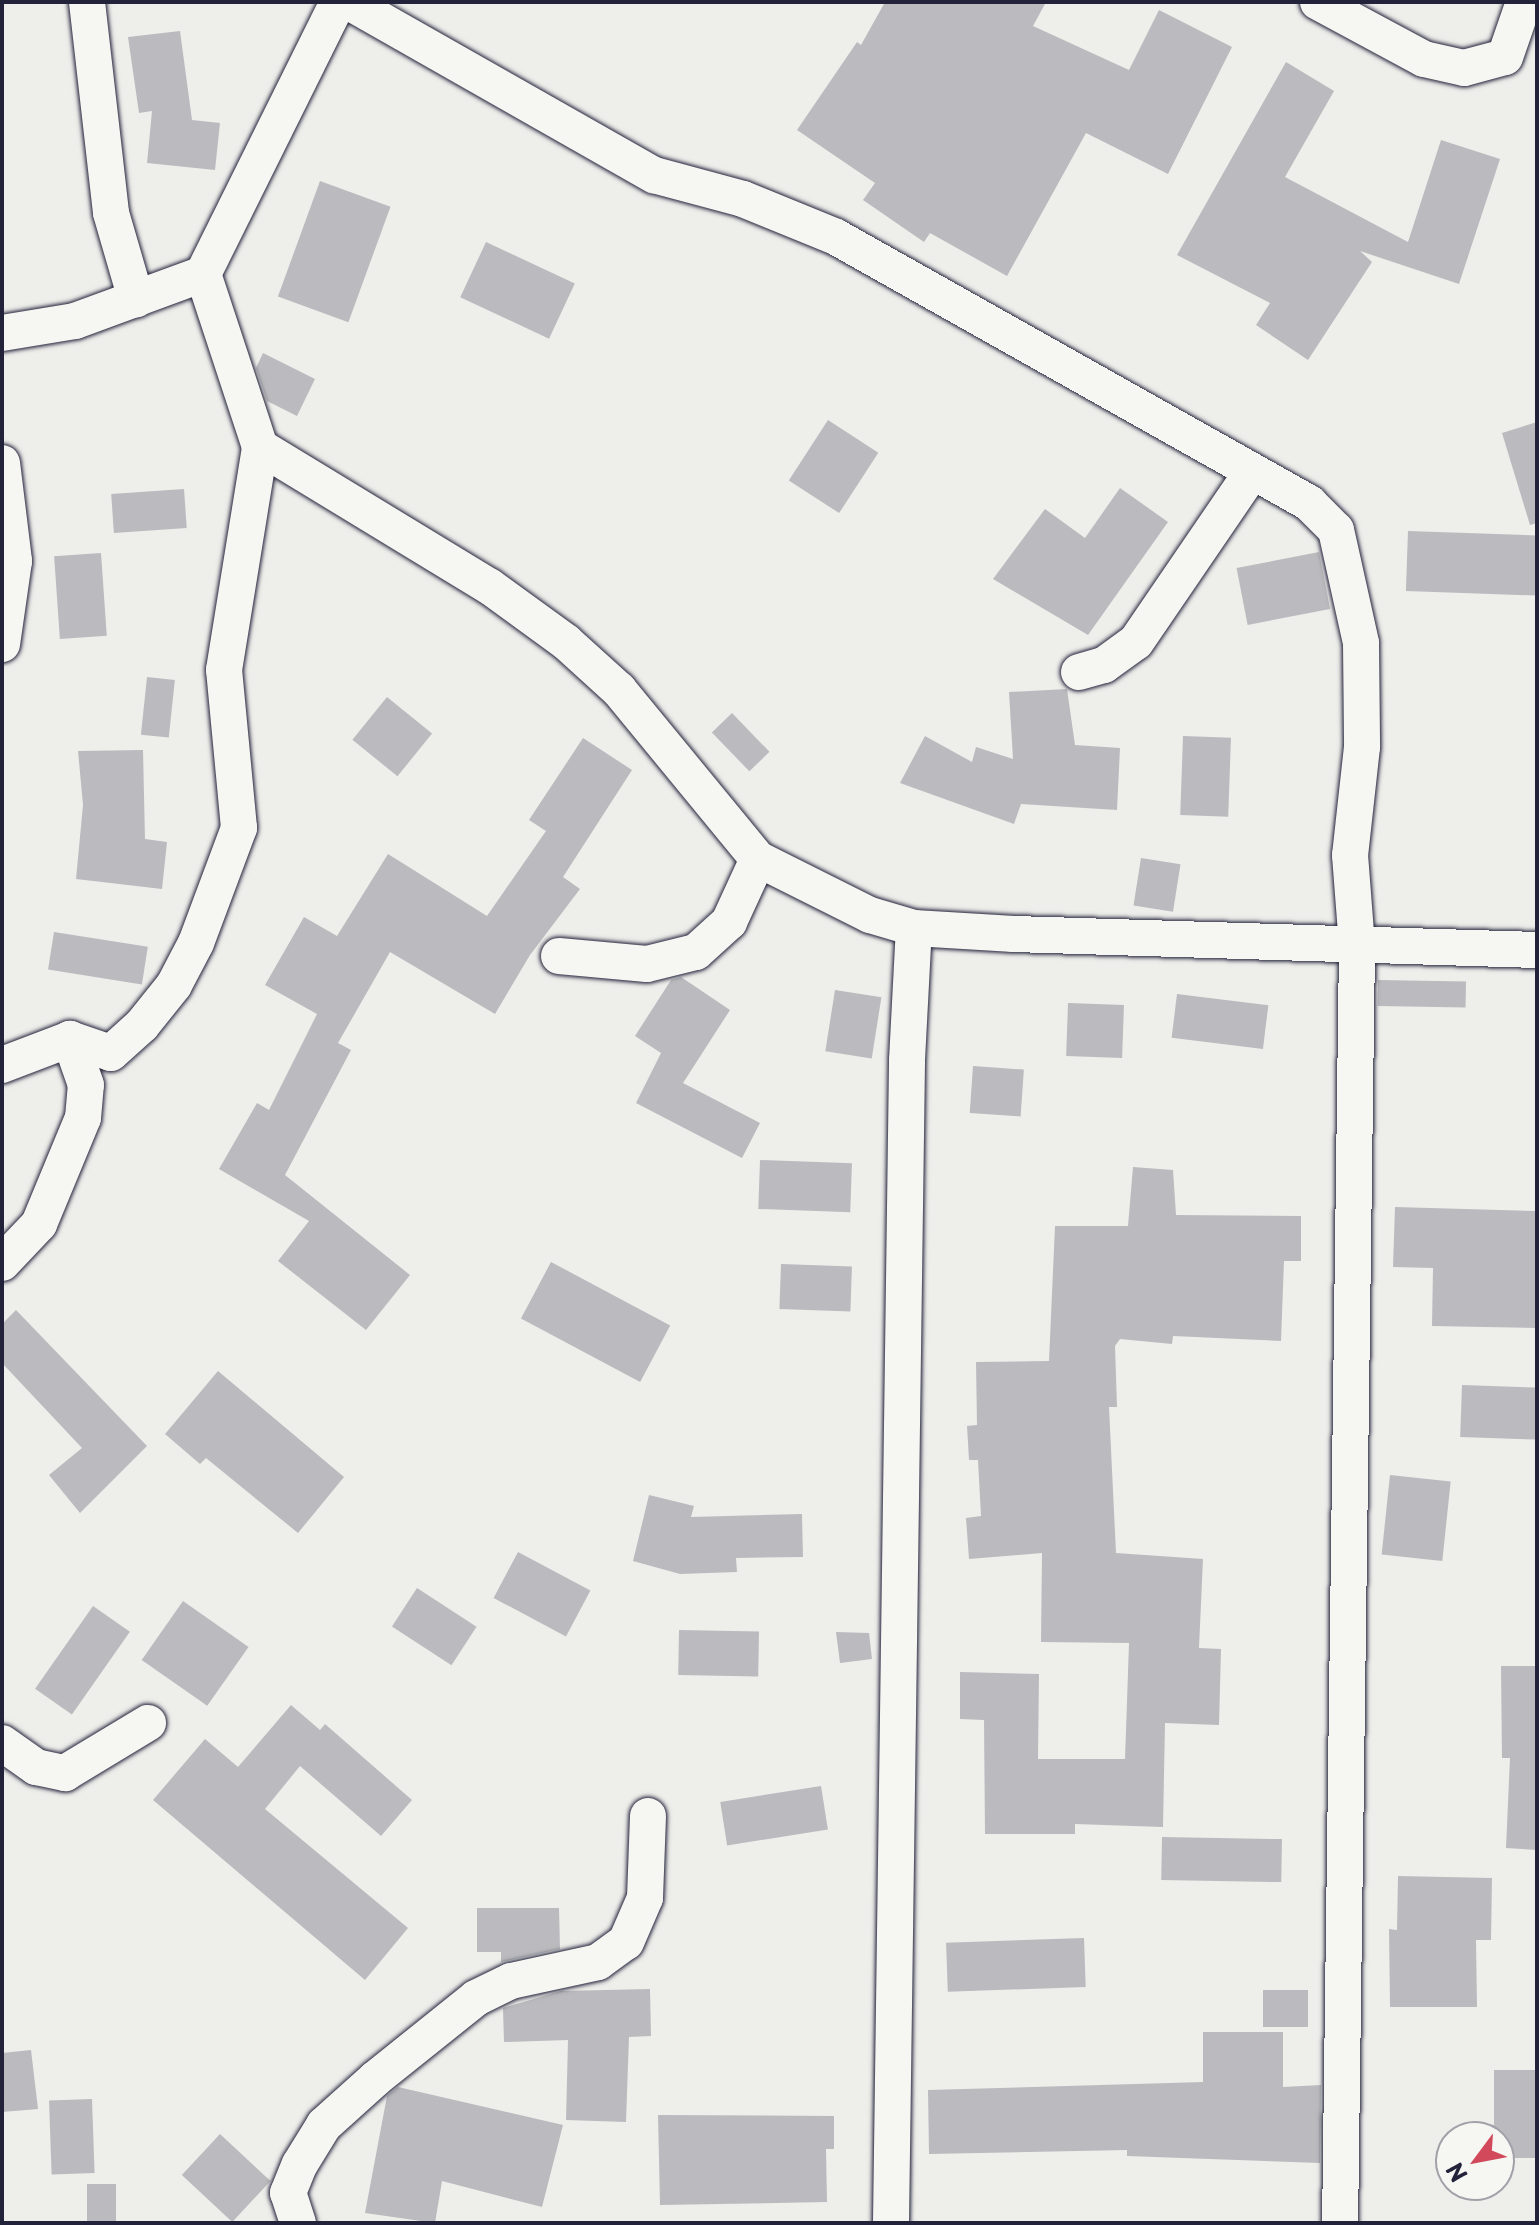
<!DOCTYPE html>
<html>
<head>
<meta charset="utf-8">
<style>
  body { margin:0 }
  #map { position:relative; width:1539px; height:2225px; overflow:hidden; background:#eeeeeb; font-family:"Playpen Sans",sans-serif }
  div>[style] { position:absolute }
  [style*='--x'] { left:calc(var(--x)*1px); top:calc(var(--y)*1px); width:calc(var(--w)*1px); rotate:calc(var(--a)*1deg) }
  .building>* { inset:0; background:#bbbbbf; transform-origin:0 0 }
  .roads { filter:drop-shadow(0 0 2px #22223b) drop-shadow(0 0 2px #22223b) }
  .minor>* { height:36px; margin:-18px; padding:0 18px; transform-origin:18px; border-radius:18px; background:#f6f6f2 }
  span { translate:-50% -50%; white-space:nowrap; text-align:center; line-height:1.15; -webkit-text-stroke:6px #f6f6f2; paint-order:stroke }
  .frame { position:absolute; inset:0; border:4px solid #22223b; pointer-events:none }
  .north { position:absolute; left:1435px; top:2121px; width:80px; height:80px; box-sizing:border-box; background:#f6f6f2; border:2px solid #a1a1a9; border-radius:50%; rotate:238deg; font-size:22px; font-weight:700; line-height:32px; text-align:center; color:#22223b }
  .north::after { content:''; display:block; margin:auto; width:28px; height:36px; background:#d1495b; clip-path:polygon(50% 0,100% 100%,50% 72%,0 100%) }
</style>
</head>
<body>
<div id="map">
  <div class="building">
    <div style="clip-path:polygon(885px 2px,1046px 2px,1033px 26px,1129px 70px,1159px 10px,1232px 47px,1168px 174px,1086px 133px,1007px 276px,930px 233px,924px 242px,863px 200px,875px 183px,797px 130px,857px 42px,861px 45px)"></div>
    <div style="clip-path:polygon(180px 31px,192px 120px,220px 123px,215px 170px,147px 163px,152px 111px,139px 113px,128px 37px)"></div>
    <div style="clip-path:polygon(1286px 62px,1334px 91px,1285px 177px,1408px 242px,1441px 140px,1500px 159px,1459px 284px,1360px 251px,1372px 262px,1308px 360px,1256px 325px,1270px 303px,1177px 255px)"></div>
    <div style="left:320px;top:181px;width:75px;height:123px;rotate:20deg"></div>
    <div style="left:486px;top:242px;width:98px;height:61px;rotate:25deg"></div>
    <div style="clip-path:polygon(263px 353px,315px 379px,297px 416px,267px 401px,256px 368px)"></div>
    <div style="left:828px;top:420px;width:60px;height:72px;rotate:33deg"></div>
    <div style="clip-path:polygon(1537px 422px,1537px 523px,1530px 525px,1502px 433px)"></div>
    <div style="clip-path:polygon(1120px 488px,1168px 522px,1088px 635px,993px 579px,1045px 509px,1085px 538px)"></div>
    <div style="left:184px;top:489px;width:39px;height:73px;rotate:86deg"></div>
    <div style="left:1408px;top:531px;width:129px;height:60px;rotate:2deg"></div>
    <div style="left:1319px;top:552px;width:58px;height:84px;rotate:79deg"></div>
    <div style="left:101px;top:553px;width:83px;height:47px;rotate:86deg"></div>
    <div style="left:147px;top:677px;width:28px;height:58px;rotate:6deg"></div>
    <div style="clip-path:polygon(1067px 689px,1075px 745px,1120px 748px,1117px 810px,1021px 804px,1014px 824px,900px 783px,925px 736px,972px 762px,976px 747px,1013px 759px,1009px 692px)"></div>
    <div style="left:387px;top:697px;width:58px;height:55px;rotate:39deg"></div>
    <div style="left:732px;top:713px;width:54px;height:28px;rotate:46deg"></div>
    <div style="left:1183px;top:736px;width:48px;height:79px;rotate:2deg"></div>
    <div style="clip-path:polygon(583px 738px,632px 770px,563px 877px,580px 889px,530px 955px,495px 1014px,390px 952px,338px 1043px,351px 1050px,285px 1175px,410px 1275px,366px 1330px,278px 1261px,309px 1221px,219px 1169px,257px 1103px,269px 1110px,317px 1014px,265px 985px,304px 917px,337px 936px,388px 854px,487px 916px,546px 831px,529px 820px)"></div>
    <div style="clip-path:polygon(143px 750px,145px 839px,167px 842px,162px 889px,76px 879px,83px 805px,78px 751px)"></div>
    <div style="left:1141px;top:858px;width:40px;height:48px;rotate:9deg"></div>
    <div style="left:54px;top:932px;width:95px;height:38px;rotate:9deg"></div>
    <div style="clip-path:polygon(681px 977px,730px 1010px,683px 1083px,760px 1123px,742px 1158px,636px 1103px,661px 1053px,635px 1036px,671px 980px)"></div>
    <div style="left:1378px;top:980px;width:88px;height:26px;rotate:1deg"></div>
    <div style="left:835px;top:990px;width:47px;height:62px;rotate:9deg"></div>
    <div style="left:1177px;top:994px;width:92px;height:44px;rotate:7deg"></div>
    <div style="left:1068px;top:1003px;width:56px;height:53px;rotate:2deg"></div>
    <div style="left:973px;top:1066px;width:51px;height:47px;rotate:4deg"></div>
    <div style="left:760px;top:1160px;width:92px;height:49px;rotate:2deg"></div>
    <div style="clip-path:polygon(1133px 1167px,1173px 1170px,1176px 1215px,1301px 1216px,1301px 1261px,1284px 1261px,1281px 1341px,1173px 1336px,1172px 1344px,1120px 1339px,1115px 1346px,1117px 1407px,1109px 1407px,1116px 1553px,1203px 1559px,1199px 1648px,1221px 1649px,1219px 1725px,1165px 1723px,1163px 1827px,1075px 1824px,1075px 1834px,985px 1834px,984px 1720px,960px 1719px,960px 1672px,1039px 1674px,1038px 1759px,1125px 1759px,1129px 1643px,1041px 1642px,1042px 1553px,969px 1559px,966px 1518px,981px 1516px,978px 1460px,969px 1460px,967px 1426px,977px 1425px,976px 1362px,1049px 1361px,1055px 1226px,1128px 1226px)"></div>
    <div style="clip-path:polygon(1395px 1207px,1537px 1211px,1537px 1328px,1432px 1326px,1433px 1268px,1393px 1267px)"></div>
    <div style="left:551px;top:1262px;width:135px;height:64px;rotate:28deg"></div>
    <div style="left:781px;top:1264px;width:71px;height:45px;rotate:2deg"></div>
    <div style="clip-path:polygon(16px 1310px,147px 1446px,80px 1513px,49px 1475px,82px 1448px,2px 1363px,2px 1324px)"></div>
    <div style="clip-path:polygon(218px 1371px,344px 1477px,298px 1533px,206px 1458px,200px 1464px,165px 1434px)"></div>
    <div style="left:1462px;top:1385px;width:75px;height:52px;rotate:2deg"></div>
    <div style="left:1390px;top:1475px;width:61px;height:80px;rotate:6deg"></div>
    <div style="clip-path:polygon(649px 1495px,694px 1506px,691px 1517px,802px 1514px,803px 1557px,736px 1558px,737px 1572px,680px 1574px,633px 1561px)"></div>
    <div style="left:518px;top:1552px;width:82px;height:52px;rotate:28deg"></div>
    <div style="left:417px;top:1588px;width:71px;height:46px;rotate:33deg"></div>
    <div style="left:183px;top:1601px;width:80px;height:72px;rotate:35deg"></div>
    <div style="left:93px;top:1606px;width:45px;height:101px;rotate:35deg"></div>
    <div style="left:679px;top:1630px;width:80px;height:45px;rotate:1deg"></div>
    <div style="clip-path:polygon(836px 1632px,869px 1633px,872px 1659px,840px 1663px)"></div>
    <div style="clip-path:polygon(1501px 1666px,1537px 1666px,1537px 1850px,1506px 1848px,1510px 1758px,1502px 1758px)"></div>
    <div style="clip-path:polygon(291px 1705px,320px 1730px,325px 1724px,412px 1800px,381px 1836px,300px 1766px,265px 1809px,408px 1928px,365px 1980px,153px 1800px,205px 1739px,238px 1767px)"></div>
    <div style="left:821px;top:1786px;width:44px;height:102px;rotate:81deg"></div>
    <div style="left:1162px;top:1837px;width:120px;height:43px;rotate:1deg"></div>
    <div style="clip-path:polygon(1398px 1876px,1492px 1878px,1491px 1940px,1476px 1940px,1477px 2007px,1390px 2007px,1389px 1929px,1397px 1930px)"></div>
    <div style="clip-path:polygon(477px 1908px,559px 1908px,560px 1949px,501px 1962px,501px 1952px,477px 1952px)"></div>
    <div style="left:1084px;top:1938px;width:49px;height:138px;rotate:88deg"></div>
    <div style="clip-path:polygon(650px 1989px,651px 2036px,629px 2037px,626px 2122px,566px 2120px,568px 2040px,504px 2042px,503px 2008px,561px 1991px)"></div>
    <div style="left:1263px;top:1990px;width:45px;height:37px"></div>
    <div style="clip-path:polygon(1203px 2032px,1283px 2032px,1283px 2087px,1321px 2085px,1320px 2163px,1127px 2156px,1127px 2150px,929px 2154px,928px 2090px,1203px 2082px)"></div>
    <div style="clip-path:polygon(31px 2050px,38px 2109px,2px 2112px,2px 2053px)"></div>
    <div style="left:1537px;top:2070px;width:88px;height:43px;rotate:90deg"></div>
    <div style="clip-path:polygon(398px 2087px,563px 2125px,542px 2207px,442px 2181px,435px 2223px,365px 2213px,387px 2096px)"></div>
    <div style="left:92px;top:2099px;width:74px;height:43px;rotate:88deg"></div>
    <div style="clip-path:polygon(658px 2115px,834px 2116px,834px 2149px,826px 2149px,827px 2202px,660px 2205px)"></div>
    <div style="left:220px;top:2134px;width:69px;height:56px;rotate:43deg"></div>
    <div style="left:87px;top:2184px;width:29px;height:39px"></div>
  </div>
  <div class="roads">
    <div class="minor">
      <div style="--x:87;--y:2;--w:212;--a:83.5"></div>
      <div style="--x:111;--y:213;--w:90;--a:73.8"></div>
      <div style="--x:349;--y:2;--w:351;--a:29.6"></div>
      <div style="--x:654;--y:175;--w:92;--a:15.1"></div>
      <div style="--x:743;--y:199;--w:100;--a:22.2"></div>
      <div style="--x:836;--y:237;--w:543;--a:29.35"></div>
      <div style="--x:1309;--y:503;--w:38;--a:45"></div>
      <div style="--x:1336;--y:530;--w:116;--a:77.5"></div>
      <div style="--x:1361;--y:643;--w:104;--a:89.4"></div>
      <div style="--x:1362;--y:747;--w:109;--a:96.3"></div>
      <div style="--x:1350;--y:855;--w:91;--a:85.6"></div>
      <div style="--x:1357;--y:946;--w:1277;--a:90.76"></div>
      <div style="--x:1318;--y:2;--w:120;--a:28.3"></div>
      <div style="--x:1424;--y:59;--w:41;--a:12.7"></div>
      <div style="--x:1464;--y:68;--w:42;--a:-15"></div>
      <div style="--x:1505;--y:57;--w:58;--a:-70.9"></div>
      <div style="--x:2;--y:333;--w:74;--a:-9.3"></div>
      <div style="--x:75;--y:321;--w:136;--a:-20.2"></div>
      <div style="--x:203;--y:274;--w:304;--a:-63.6"></div>
      <div style="--x:260;--y:447;--w:268;--a:31.3"></div>
      <div style="--x:489;--y:586;--w:95;--a:36"></div>
      <div style="--x:566;--y:642;--w:72;--a:42.2"></div>
      <div style="--x:619;--y:690;--w:219;--a:50.6"></div>
      <div style="--x:758;--y:859;--w:125;--a:26.6"></div>
      <div style="--x:870;--y:915;--w:46;--a:16.5"></div>
      <div style="--x:914;--y:928;--w:100;--a:3.4"></div>
      <div style="--x:1014;--y:934;--w:523;--a:1.75"></div>
      <div style="--x:2;--y:463;--w:99;--a:83"></div>
      <div style="--x:14;--y:561;--w:84;--a:98.2"></div>
      <div style="--x:1079;--y:672;--w:26;--a:-16"></div>
      <div style="--x:1104;--y:665;--w:39;--a:-36"></div>
      <div style="--x:1136;--y:642;--w:206;--a:-55.7"></div>
      <div style="--x:559;--y:956;--w:88;--a:5.2"></div>
      <div style="--x:647;--y:964;--w:50;--a:-13.8"></div>
      <div style="--x:696;--y:952;--w:45;--a:-42.3"></div>
      <div style="--x:729;--y:922;--w:69;--a:-65.3"></div>
      <div style="--x:2;--y:1065;--w:73;--a:-20.9"></div>
      <div style="--x:70;--y:1039;--w:43;--a:18.9"></div>
      <div style="--x:111;--y:1053;--w:42;--a:-42.1"></div>
      <div style="--x:142;--y:1025;--w:51;--a:-51.3"></div>
      <div style="--x:174;--y:985;--w:47;--a:-62.4"></div>
      <div style="--x:196;--y:943;--w:123;--a:-69.5"></div>
      <div style="--x:239;--y:828;--w:159;--a:-95.4"></div>
      <div style="--x:224;--y:670;--w:226;--a:-80.8"></div>
      <div style="--x:260;--y:447;--w:182;--a:-108.2"></div>
      <div style="--x:2;--y:1263;--w:54;--a:-46.5"></div>
      <div style="--x:39;--y:1224;--w:115;--a:-67.5"></div>
      <div style="--x:83;--y:1118;--w:33;--a:-85"></div>
      <div style="--x:86;--y:1085;--w:49;--a:-109.2"></div>
      <div style="--x:2;--y:1743;--w:42;--a:35.2"></div>
      <div style="--x:36;--y:1767;--w:30;--a:12"></div>
      <div style="--x:65;--y:1773;--w:97;--a:-31.1"></div>
      <div style="--x:298;--y:2223;--w:32;--a:-108"></div>
      <div style="--x:288;--y:2193;--w:31;--a:-68"></div>
      <div style="--x:300;--y:2164;--w:46;--a:-58.4"></div>
      <div style="--x:324;--y:2125;--w:69;--a:-42"></div>
      <div style="--x:375;--y:2079;--w:129;--a:-38.7"></div>
      <div style="--x:476;--y:1998;--w:39;--a:-26"></div>
      <div style="--x:511;--y:1981;--w:89;--a:-12.3"></div>
      <div style="--x:598;--y:1962;--w:34;--a:-36"></div>
      <div style="--x:626;--y:1942;--w:48;--a:-66.6"></div>
      <div style="--x:645;--y:1898;--w:82;--a:-87.9"></div>
      <div style="--x:891;--y:2223;--w:1163;--a:-89.21"></div>
      <div style="--x:907;--y:1060;--w:132;--a:-87"></div>
    </div>
  </div>
  <div class="frame"></div>
  <div class="north">N</div>
</div>
</body>
</html>
